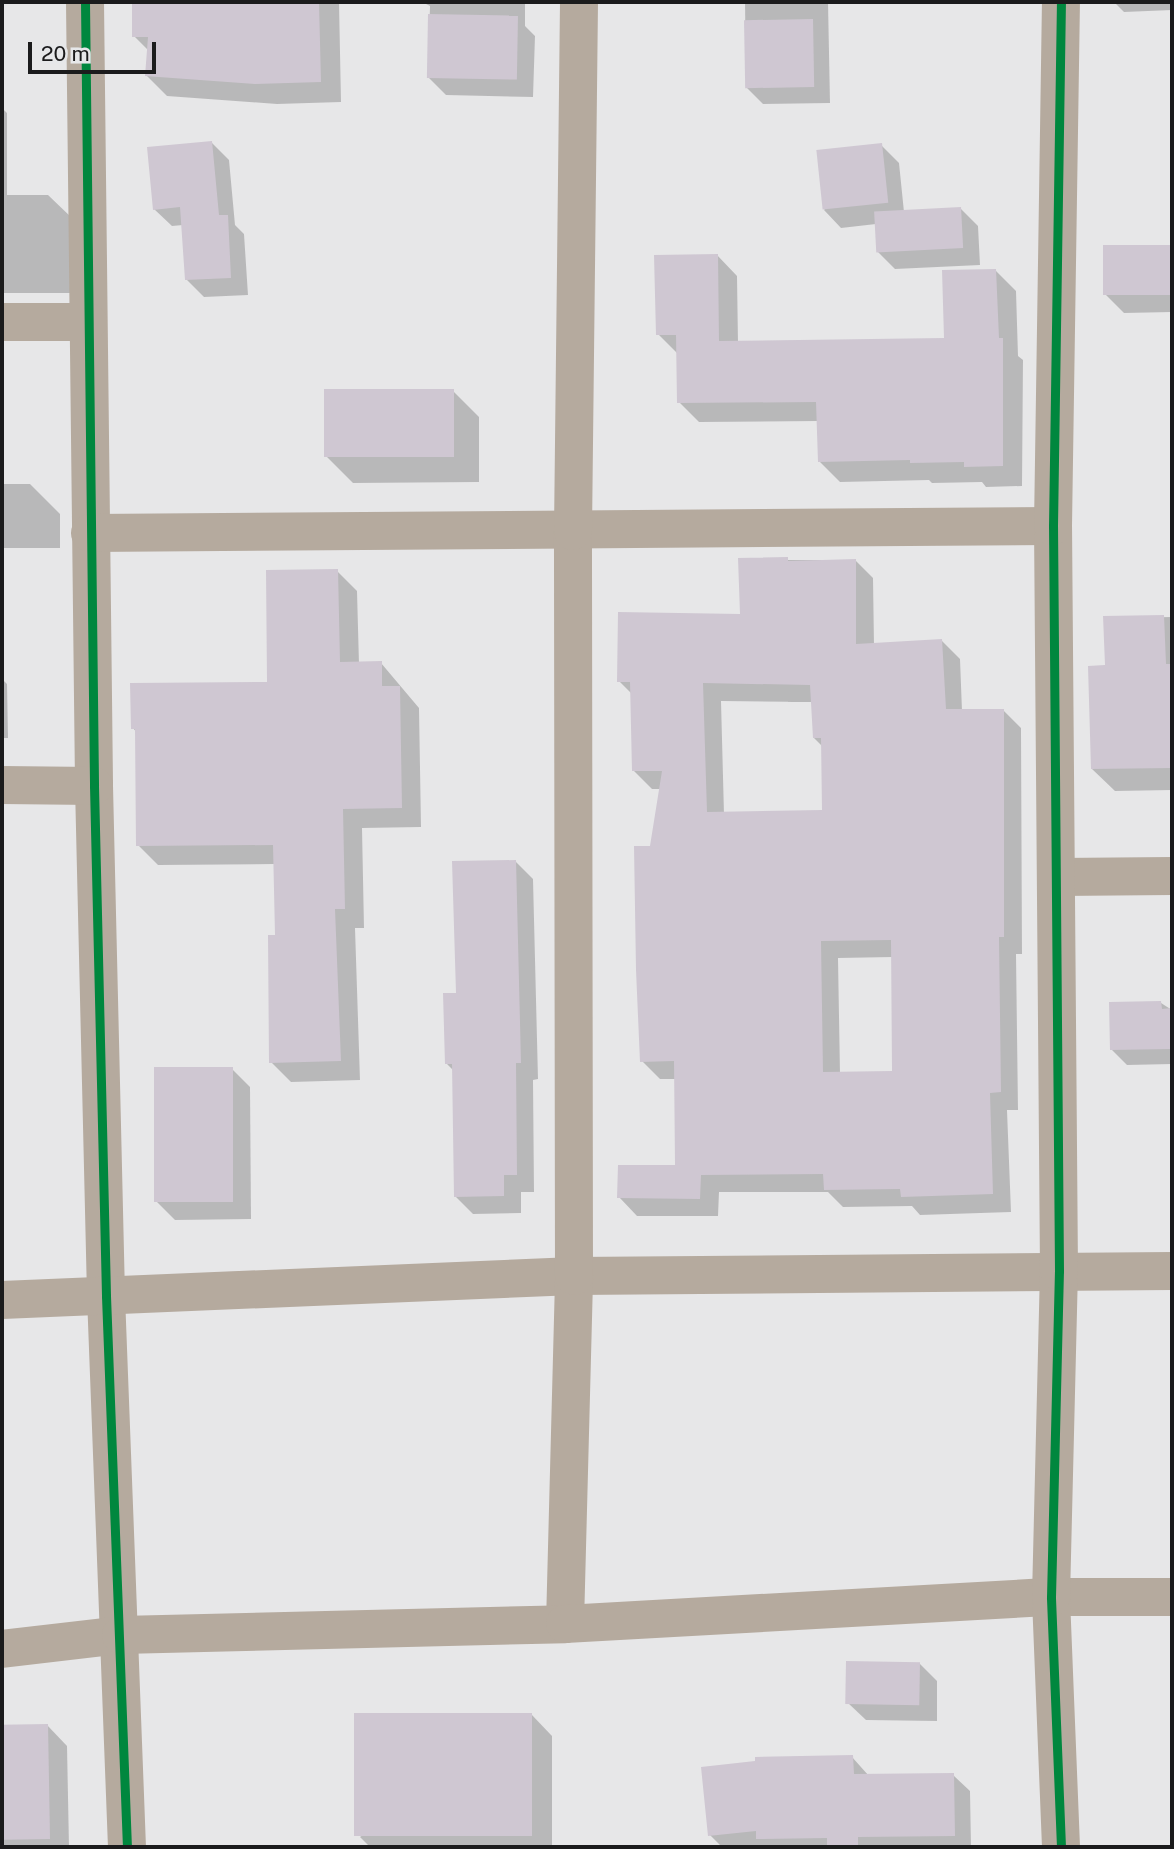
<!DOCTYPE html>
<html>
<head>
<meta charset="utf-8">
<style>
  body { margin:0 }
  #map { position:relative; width:1174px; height:1849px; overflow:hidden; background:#e7e7e8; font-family:"Public Sans",sans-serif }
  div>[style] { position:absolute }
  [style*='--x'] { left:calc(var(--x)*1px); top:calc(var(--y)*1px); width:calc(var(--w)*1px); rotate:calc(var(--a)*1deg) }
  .shadow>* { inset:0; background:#0003 }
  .building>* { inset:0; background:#cfc7d2; transform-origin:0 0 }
  .street>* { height:38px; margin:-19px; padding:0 19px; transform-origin:19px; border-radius:19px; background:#b5aa9e }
  .cycleway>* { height:9px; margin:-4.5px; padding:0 4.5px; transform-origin:4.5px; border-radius:4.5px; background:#00873e }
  span { translate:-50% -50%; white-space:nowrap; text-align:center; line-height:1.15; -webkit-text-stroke:6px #e6e7e9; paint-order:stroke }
  .frame { position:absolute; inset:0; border:4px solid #1b1b1c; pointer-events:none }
  .scale { position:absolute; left:28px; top:42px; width:128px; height:32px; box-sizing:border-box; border:4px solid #1b1b1c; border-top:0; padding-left:9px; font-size:21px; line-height:24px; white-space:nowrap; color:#1b1b1c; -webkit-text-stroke:5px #e6e7e9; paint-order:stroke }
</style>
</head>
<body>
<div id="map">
  <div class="shadow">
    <div style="clip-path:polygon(133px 2px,339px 2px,341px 102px,277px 104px,167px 96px,146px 75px,148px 50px,134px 36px)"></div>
    <div style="clip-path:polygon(422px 2px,525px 2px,525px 26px,535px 36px,533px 97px,446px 95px,428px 77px,430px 6px)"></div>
    <div style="clip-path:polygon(745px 2px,828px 2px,830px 103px,763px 104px,746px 87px)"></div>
    <div style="clip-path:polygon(1114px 2px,1172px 2px,1172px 10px,1124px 12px)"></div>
    <div style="clip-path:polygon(2px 108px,7px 113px,7px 195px,48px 195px,72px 218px,73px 293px,2px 293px)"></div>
    <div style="clip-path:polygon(212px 143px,229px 160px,235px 225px,244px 234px,248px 295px,204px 297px,186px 279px,183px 225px,172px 226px,154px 209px)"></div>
    <div style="clip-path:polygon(881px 145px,899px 163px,904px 212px,960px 208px,978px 226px,980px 265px,895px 269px,878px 252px,876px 224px,841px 228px,824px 210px)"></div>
    <div style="clip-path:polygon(1172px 247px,1172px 312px,1124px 313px,1106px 295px,1105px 248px)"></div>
    <div style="clip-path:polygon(717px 255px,737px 276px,738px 343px,945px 340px,996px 271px,1016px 291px,1018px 356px,1023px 360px,1022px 486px,986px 487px,982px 482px,932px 483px,929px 480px,840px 482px,820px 462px,819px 421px,699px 422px,679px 402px,678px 354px,658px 334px)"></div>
    <div style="clip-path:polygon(453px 391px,479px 417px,479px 482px,353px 483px,327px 457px)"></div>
    <div style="clip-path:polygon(2px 484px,30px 484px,60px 514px,60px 548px,2px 548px)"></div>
    <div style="clip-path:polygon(evenodd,740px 560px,855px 560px,873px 578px,874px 645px,942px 641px,960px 659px,962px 711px,1003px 710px,1021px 728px,1022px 954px,1016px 954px,1018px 1110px,1007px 1110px,1011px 1212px,920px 1215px,912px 1206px,843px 1207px,828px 1192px,719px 1192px,718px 1216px,637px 1216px,619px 1197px,676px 1167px,676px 1079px,660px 1079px,642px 1061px,652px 847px,661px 789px,652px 789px,634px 771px,632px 694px,619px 681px,742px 616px,740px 560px,721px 701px,813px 702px,814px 738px,822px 746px,823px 812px,724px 814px,721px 701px,740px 560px,893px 957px,893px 1073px,840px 1073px,838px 958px,893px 957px)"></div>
    <div style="clip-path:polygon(337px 571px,357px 591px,359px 664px,381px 663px,419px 708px,421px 827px,362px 828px,364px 928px,355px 928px,360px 1080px,291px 1082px,271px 1062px,276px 936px,275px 864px,158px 865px,138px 845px,137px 733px,133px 728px,269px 683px)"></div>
    <div style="clip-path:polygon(1172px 617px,1172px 790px,1115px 791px,1092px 769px,1107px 667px,1105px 618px)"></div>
    <div style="clip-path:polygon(2px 679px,7px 684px,8px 738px,2px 738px)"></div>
    <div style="clip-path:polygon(516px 862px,533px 879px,538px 1079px,533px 1080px,534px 1192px,521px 1192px,521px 1213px,473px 1214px,455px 1196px,454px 1071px,447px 1064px,458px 994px)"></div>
    <div style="clip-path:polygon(1161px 1003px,1172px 1010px,1172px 1064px,1127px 1065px,1112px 1050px)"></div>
    <div style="clip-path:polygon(232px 1069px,250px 1087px,251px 1219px,175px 1220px,157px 1202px)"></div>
    <div style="clip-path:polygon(919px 1663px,937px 1681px,937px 1721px,866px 1720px,848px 1703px)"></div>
    <div style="clip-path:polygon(531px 1714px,552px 1736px,552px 1847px,370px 1847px,360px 1837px)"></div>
    <div style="clip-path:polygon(47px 1725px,67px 1746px,69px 1847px,2px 1847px,2px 1727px)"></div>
    <div style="clip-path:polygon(852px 1757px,869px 1776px,953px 1775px,970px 1791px,971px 1847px,722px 1847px,710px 1835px)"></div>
  </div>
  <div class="building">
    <div style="clip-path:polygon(132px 2px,319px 2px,321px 82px,255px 84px,145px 76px,148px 37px,132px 37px)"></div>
    <div style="left:428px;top:14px;width:90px;height:64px;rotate:1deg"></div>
    <div style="left:813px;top:19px;width:68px;height:69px;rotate:89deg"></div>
    <div style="clip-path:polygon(212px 141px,219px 215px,228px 215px,231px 278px,185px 280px,180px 207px,153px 210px,147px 147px)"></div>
    <div style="left:882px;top:143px;width:60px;height:66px;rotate:84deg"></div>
    <div style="left:961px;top:207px;width:41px;height:87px;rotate:87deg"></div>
    <div style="left:1172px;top:245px;width:50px;height:69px;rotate:90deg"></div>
    <div style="clip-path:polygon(718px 254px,719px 341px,944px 338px,942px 270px,996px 269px,999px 338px,1003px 338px,1003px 466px,964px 467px,964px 462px,910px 463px,910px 460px,818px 462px,816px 402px,677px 403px,676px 335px,656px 335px,654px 255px)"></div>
    <div style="left:454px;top:389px;width:68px;height:130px;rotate:90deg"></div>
    <div style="clip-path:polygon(evenodd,788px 557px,788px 561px,856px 559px,856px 644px,942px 639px,946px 709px,1004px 709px,1004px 937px,999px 937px,1001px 1092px,990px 1093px,993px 1194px,901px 1197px,900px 1189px,824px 1190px,823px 1174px,701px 1175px,700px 1199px,617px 1198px,618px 1165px,675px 1165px,674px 1061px,640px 1062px,636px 970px,634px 846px,650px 846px,662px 771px,632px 771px,630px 682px,617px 682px,618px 612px,740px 614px,738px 558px,788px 557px,703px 683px,810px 685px,813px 738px,821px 738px,822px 810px,707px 812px,703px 683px,788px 557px,891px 940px,892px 1071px,823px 1072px,821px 941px,891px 940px)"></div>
    <div style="clip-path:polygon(338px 569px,340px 662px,382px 661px,382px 686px,400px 686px,402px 808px,343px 809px,345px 909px,335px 909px,341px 1061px,269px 1063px,268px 935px,275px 935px,273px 845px,136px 846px,135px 729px,131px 729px,130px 683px,267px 682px,266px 570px)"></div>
    <div style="clip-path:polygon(1164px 615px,1166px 664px,1171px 664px,1172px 768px,1091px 769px,1088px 666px,1105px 665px,1103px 616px)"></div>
    <div style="clip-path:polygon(516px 860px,521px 1063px,516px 1063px,517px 1175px,504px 1175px,504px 1196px,454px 1197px,452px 1064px,445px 1064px,443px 993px,456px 993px,452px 861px)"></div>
    <div style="clip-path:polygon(1161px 1001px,1162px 1009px,1172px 1008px,1172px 1049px,1110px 1050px,1109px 1002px)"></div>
    <div style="left:233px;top:1067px;width:135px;height:79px;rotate:90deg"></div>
    <div style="left:846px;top:1661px;width:74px;height:43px;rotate:1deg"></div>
    <div style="left:532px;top:1713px;width:123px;height:178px;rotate:90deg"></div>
    <div style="left:48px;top:1724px;width:115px;height:46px;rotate:89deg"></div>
    <div style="clip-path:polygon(853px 1755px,854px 1774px,954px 1773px,955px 1836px,858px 1837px,858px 1847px,827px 1847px,827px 1838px,756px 1839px,756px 1831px,708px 1836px,701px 1767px,755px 1761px,755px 1757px)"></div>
  </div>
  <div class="street">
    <div style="--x:85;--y:2;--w:784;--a:89.34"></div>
    <div style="--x:94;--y:786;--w:510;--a:88.65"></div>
    <div style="--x:106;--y:1296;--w:551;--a:87.82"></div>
    <div style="--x:2;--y:322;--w:86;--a:0"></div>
    <div style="--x:90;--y:533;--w:963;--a:-0.42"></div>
    <div style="--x:2;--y:785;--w:92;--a:0.6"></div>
    <div style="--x:1058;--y:877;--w:114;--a:-0.5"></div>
    <div style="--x:2;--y:1300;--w:573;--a:-2.4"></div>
    <div style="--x:574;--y:1276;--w:598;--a:-0.48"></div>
    <div style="--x:565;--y:1624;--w:348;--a:-88.5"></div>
    <div style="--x:574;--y:1276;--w:745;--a:-90.08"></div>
    <div style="--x:573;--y:531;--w:529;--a:-89.35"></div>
    <div style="--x:2;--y:1649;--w:120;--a:-6.7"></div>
    <div style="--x:121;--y:1635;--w:444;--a:-1.4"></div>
    <div style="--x:565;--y:1624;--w:487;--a:-3.2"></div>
    <div style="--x:1051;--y:1597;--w:121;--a:0"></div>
    <div style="--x:1061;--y:1847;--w:250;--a:-92.3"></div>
    <div style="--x:1051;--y:1597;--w:326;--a:-88.6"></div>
    <div style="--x:1059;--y:1271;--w:745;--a:-90.46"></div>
    <div style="--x:1053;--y:526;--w:524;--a:-89.13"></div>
  </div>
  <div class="cycleway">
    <div style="--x:85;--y:2;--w:784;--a:89.34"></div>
    <div style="--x:94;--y:786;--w:510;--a:88.65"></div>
    <div style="--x:106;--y:1296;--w:551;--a:87.82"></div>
    <div style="--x:1061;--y:1847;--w:250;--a:-92.3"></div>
    <div style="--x:1051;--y:1597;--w:326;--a:-88.6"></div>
    <div style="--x:1059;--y:1271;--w:745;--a:-90.46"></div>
    <div style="--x:1053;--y:526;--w:524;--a:-89.13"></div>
  </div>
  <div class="frame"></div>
  <div class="scale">20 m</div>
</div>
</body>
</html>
